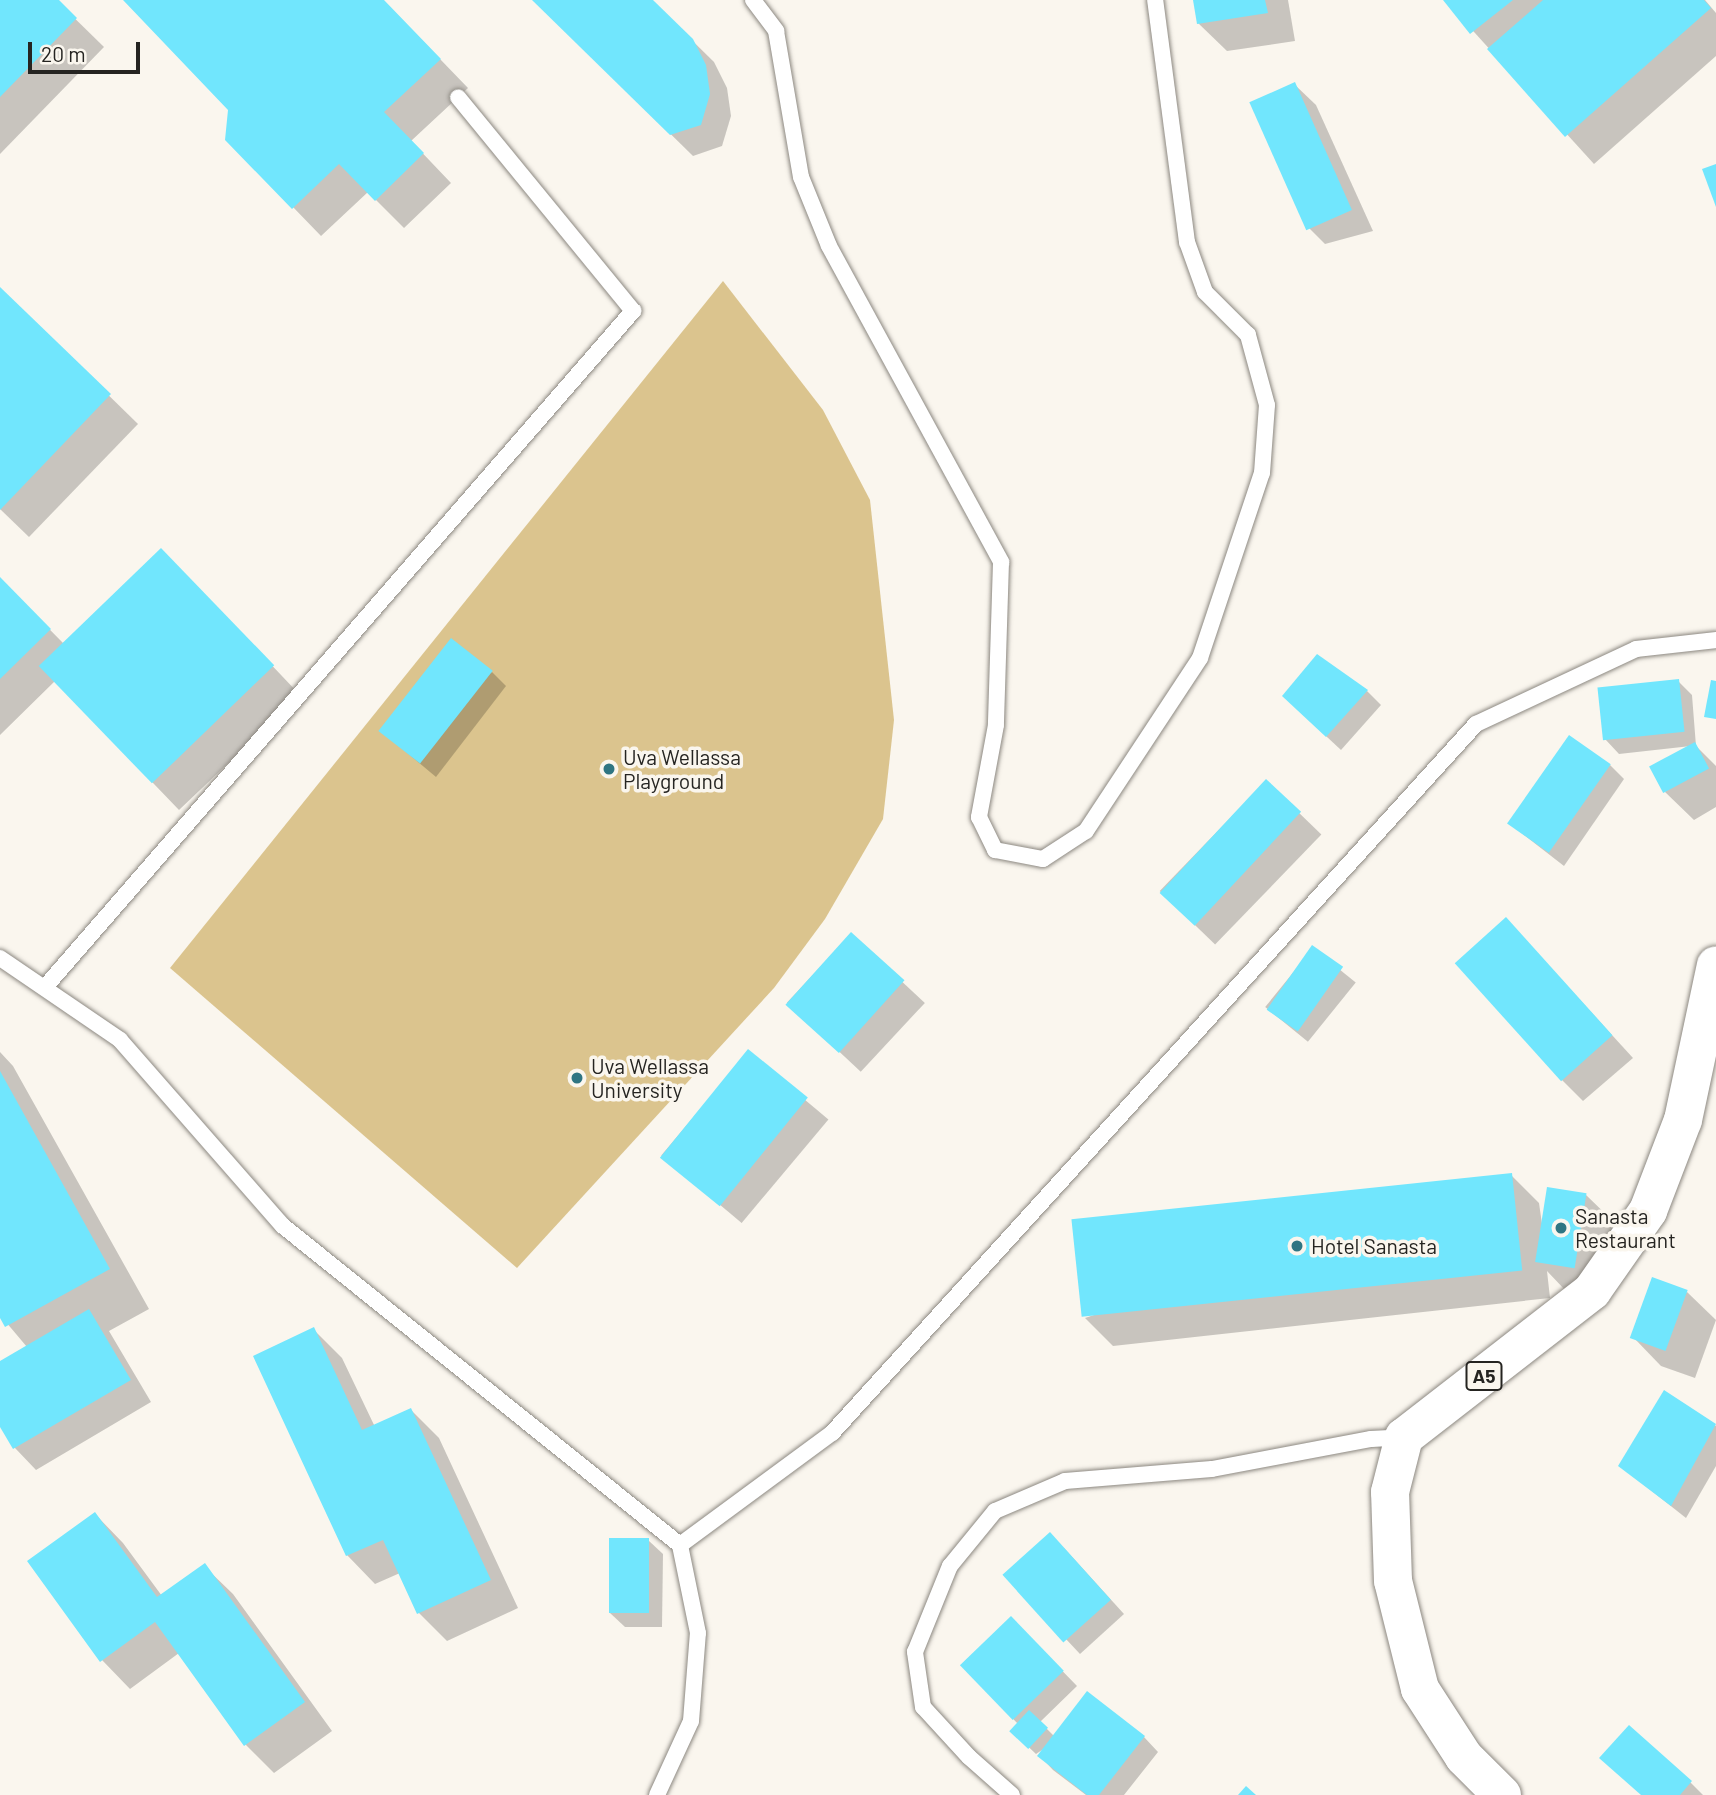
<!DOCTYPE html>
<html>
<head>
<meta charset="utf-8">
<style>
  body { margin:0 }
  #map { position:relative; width:1716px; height:1795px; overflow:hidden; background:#faf6ee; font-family:Barlow,sans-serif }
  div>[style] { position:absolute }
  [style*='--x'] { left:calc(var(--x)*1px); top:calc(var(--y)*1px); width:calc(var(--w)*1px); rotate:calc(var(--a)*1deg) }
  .green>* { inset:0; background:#dbc48e }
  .shadow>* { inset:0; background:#0003; transform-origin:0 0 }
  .building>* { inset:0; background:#71e6fd; transform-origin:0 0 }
  .roads { filter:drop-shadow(0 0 2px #8c8881) drop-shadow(0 0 2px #8c8881) }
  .service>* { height:16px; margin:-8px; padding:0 8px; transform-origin:8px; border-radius:8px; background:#fff }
  .trunk>* { height:38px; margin:-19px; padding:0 19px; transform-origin:19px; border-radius:19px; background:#fff }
  .dots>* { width:19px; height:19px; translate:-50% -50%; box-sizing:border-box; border:4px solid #faf6ee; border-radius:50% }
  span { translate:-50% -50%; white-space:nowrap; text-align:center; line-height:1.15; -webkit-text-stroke:7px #faf6ee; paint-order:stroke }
  .shield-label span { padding:2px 5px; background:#faf6ee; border:2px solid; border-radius:5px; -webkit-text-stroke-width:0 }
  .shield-label { font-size:19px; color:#252421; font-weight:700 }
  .poi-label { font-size:21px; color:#252421 }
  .left { translate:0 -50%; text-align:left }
  .scale { position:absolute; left:28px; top:42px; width:112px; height:32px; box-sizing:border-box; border:4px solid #252421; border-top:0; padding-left:9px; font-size:21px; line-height:24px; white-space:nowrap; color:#252421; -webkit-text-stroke:5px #faf6ee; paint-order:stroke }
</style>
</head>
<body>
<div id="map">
  <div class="green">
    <div style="clip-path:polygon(723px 281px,823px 410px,870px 500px,894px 720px,883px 819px,825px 919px,774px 988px,517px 1268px,170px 968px)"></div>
  </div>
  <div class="shadow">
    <div style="clip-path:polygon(0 0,56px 0,104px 47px,0 154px)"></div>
    <div style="clip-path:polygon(125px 0,383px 0,468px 88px,411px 141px,451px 183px,404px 228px,368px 192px,321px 236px,227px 139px,230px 110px)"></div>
    <div style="clip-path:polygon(534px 0,651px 0,714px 62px,727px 88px,731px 116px,722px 146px,693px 156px)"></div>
    <div style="clip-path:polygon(1194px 0,1288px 0,1295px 41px,1227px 51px,1198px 23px)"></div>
    <div style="clip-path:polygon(1445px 0,1705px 0,1716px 13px,1716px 56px,1594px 164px)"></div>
    <div style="clip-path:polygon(1294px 84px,1316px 105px,1373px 231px,1325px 244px,1303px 222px)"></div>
    <div style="clip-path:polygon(0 289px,138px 424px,29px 537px,0 509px)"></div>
    <div style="clip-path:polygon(189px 578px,300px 695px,179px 810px,55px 681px,0 735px,0 579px,63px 643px)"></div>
    <div style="clip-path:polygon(492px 672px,506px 686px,436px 777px,381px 731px)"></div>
    <div style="clip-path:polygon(1678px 681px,1692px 695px,1696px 746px,1716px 766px,1716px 807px,1694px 820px,1665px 792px,1691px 746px,1619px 754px,1605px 739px)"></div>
    <div style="clip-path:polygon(1367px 691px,1381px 705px,1341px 750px,1298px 710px)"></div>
    <div style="clip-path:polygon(1610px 765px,1624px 779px,1564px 866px,1510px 824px)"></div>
    <div style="left:1266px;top:781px;width:77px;height:153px;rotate:44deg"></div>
    <div style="clip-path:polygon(1506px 919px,1633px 1058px,1583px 1101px,1562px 1080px)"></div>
    <div style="left:851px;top:934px;width:101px;height:94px;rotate:43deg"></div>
    <div style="left:1313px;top:948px;width:55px;height:76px;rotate:39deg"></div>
    <div style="clip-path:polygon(0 1052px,13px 1066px,149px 1309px,109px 1331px,151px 1402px,36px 1470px,15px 1448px,0 1423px,0 1363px,27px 1347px,0 1315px)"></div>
    <div style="left:748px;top:1052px;width:105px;height:135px;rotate:40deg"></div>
    <div style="clip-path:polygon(1511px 1175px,1539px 1203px,1542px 1224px,1586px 1195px,1615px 1223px,1604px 1296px,1565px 1290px,1547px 1271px,1550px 1298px,1113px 1346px,1085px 1318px)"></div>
    <div style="clip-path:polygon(1687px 1292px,1716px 1320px,1695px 1378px,1661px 1366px,1633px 1337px)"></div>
    <div style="clip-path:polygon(314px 1330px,342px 1358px,375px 1427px,411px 1410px,439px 1438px,518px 1608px,447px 1641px,419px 1613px,400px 1573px,375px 1584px,347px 1555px)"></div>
    <div style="clip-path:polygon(1664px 1393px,1716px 1426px,1716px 1466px,1686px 1518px,1620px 1466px)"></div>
    <div style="clip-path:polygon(95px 1514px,123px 1543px,162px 1596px,204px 1566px,233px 1594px,332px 1731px,274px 1773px,246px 1745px,179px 1653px,130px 1689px,102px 1660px)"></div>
    <div style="clip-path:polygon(648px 1540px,663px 1554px,662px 1627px,625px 1627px,610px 1613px)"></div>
    <div style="clip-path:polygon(1064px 1548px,1124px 1614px,1080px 1654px,1006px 1575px)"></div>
    <div style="clip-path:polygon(1011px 1618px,1077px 1686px,1040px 1722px,1054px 1736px,1144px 1737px,1158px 1752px,1124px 1795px,1086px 1795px,1053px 1770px,1039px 1755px,1045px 1748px,1036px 1754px,1018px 1737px,1018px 1724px,961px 1665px)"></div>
    <div style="clip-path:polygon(1629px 1727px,1691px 1783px,1703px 1795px,1642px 1795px)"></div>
  </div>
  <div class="building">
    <div style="clip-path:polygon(0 0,59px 0,77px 18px,0 97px)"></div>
    <div style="clip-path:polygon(123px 0,384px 0,441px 59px,384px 112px,424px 153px,375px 201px,339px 164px,292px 209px,225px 140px,228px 110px)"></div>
    <div style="clip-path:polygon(532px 0,653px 0,693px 39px,706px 65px,710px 94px,701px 125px,670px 135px)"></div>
    <div style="clip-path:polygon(1193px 0,1265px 0,1268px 13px,1197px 24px)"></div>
    <div style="clip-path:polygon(1443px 0,1513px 0,1470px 34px)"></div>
    <div style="clip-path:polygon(1543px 0,1704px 0,1711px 8px,1565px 137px,1487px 49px)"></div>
    <div style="left:1295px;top:82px;width:140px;height:50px;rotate:66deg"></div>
    <div style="clip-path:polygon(1716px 164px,1716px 207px,1702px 169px)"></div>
    <div style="clip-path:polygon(0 287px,111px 394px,0 510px)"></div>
    <div style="left:161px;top:548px;width:163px;height:170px;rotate:46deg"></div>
    <div style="clip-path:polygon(0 577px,51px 629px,0 679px)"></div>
    <div style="left:451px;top:638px;width:53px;height:118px;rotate:38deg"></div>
    <div style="clip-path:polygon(1317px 654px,1368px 690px,1326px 737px,1282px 696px)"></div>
    <div style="left:1679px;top:679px;width:53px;height:82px;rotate:84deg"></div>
    <div style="clip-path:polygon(1711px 680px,1716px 681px,1716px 719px,1704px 717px)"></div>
    <div style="left:1569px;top:735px;width:51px;height:108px;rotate:35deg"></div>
    <div style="left:1695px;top:742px;width:30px;height:52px;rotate:62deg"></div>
    <div style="left:1266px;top:779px;width:48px;height:156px;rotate:43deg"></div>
    <div style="left:1506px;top:917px;width:159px;height:69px;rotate:48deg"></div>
    <div style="left:851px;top:932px;width:72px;height:98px;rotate:42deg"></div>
    <div style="left:1312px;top:945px;width:38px;height:79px;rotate:35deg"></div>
    <div style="left:748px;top:1049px;width:77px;height:140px;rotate:39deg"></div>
    <div style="clip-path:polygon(0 1071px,110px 1269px,5px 1327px,0 1318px)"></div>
    <div style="left:1512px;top:1173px;width:98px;height:443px;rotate:84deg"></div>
    <div style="left:1547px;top:1187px;width:40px;height:76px;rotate:9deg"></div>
    <div style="left:1652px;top:1277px;width:38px;height:65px;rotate:20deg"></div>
    <div style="clip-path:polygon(89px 1309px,131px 1380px,13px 1449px,0 1427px,0 1361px)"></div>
    <div style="clip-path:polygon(314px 1327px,362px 1430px,411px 1408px,491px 1580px,417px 1614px,383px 1540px,346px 1556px,253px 1356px)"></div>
    <div style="clip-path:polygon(1664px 1390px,1716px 1424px,1671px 1506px,1618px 1466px)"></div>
    <div style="clip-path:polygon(95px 1512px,157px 1597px,205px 1563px,305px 1702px,244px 1746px,155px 1622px,100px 1662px,27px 1561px)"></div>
    <div style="left:1050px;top:1532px;width:91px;height:64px;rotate:48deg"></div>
    <div style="left:609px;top:1538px;width:40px;height:75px"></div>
    <div style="left:1011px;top:1616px;width:76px;height:71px;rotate:46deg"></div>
    <div style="clip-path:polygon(1087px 1691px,1145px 1736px,1099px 1795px,1087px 1795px,1037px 1756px)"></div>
    <div style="left:1029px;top:1710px;width:26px;height:29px;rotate:43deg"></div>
    <div style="clip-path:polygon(1629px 1725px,1692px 1781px,1680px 1795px,1641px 1795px,1599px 1758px)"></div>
    <div style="clip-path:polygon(1246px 1786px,1256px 1795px,1238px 1795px)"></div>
  </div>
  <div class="roads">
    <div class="service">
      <div style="--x:753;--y:0;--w:39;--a:53"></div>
      <div style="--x:776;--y:31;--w:148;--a:80.3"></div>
      <div style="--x:801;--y:177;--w:74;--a:67.9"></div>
      <div style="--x:829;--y:246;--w:360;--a:61.4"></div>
      <div style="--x:1001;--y:562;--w:163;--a:91.8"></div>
      <div style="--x:996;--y:725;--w:94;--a:100.5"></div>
      <div style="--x:979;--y:817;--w:37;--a:64"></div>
      <div style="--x:995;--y:850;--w:49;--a:10.6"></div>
      <div style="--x:1043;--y:859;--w:51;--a:-33.1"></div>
      <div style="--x:1086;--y:831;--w:207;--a:-56.6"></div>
      <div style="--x:1200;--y:658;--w:195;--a:-71.5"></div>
      <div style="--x:1262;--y:473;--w:68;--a:-85.8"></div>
      <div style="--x:1267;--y:405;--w:73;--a:-105.2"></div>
      <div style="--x:1248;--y:335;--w:61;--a:-135"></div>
      <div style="--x:1205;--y:292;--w:53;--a:-109.8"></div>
      <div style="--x:1187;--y:242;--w:244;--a:-97.5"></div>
      <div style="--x:0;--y:958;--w:145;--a:34.3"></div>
      <div style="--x:120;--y:1040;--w:247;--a:48.8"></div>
      <div style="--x:283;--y:1226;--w:509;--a:38.78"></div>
      <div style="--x:680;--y:1545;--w:189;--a:-36.4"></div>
      <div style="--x:832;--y:1433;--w:958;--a:-47.75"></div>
      <div style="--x:1476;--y:724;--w:177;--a:-25.1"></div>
      <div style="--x:1636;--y:649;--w:81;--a:-6.4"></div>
      <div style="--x:46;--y:986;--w:895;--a:-48.99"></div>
      <div style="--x:633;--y:311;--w:276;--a:-129.3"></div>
      <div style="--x:657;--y:1795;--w:81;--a:-65.3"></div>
      <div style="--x:691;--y:1721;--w:88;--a:-85.5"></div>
      <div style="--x:698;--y:1633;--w:90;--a:-101.6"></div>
      <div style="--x:1012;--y:1795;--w:57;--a:-138.5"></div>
      <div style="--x:969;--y:1757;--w:68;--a:-132.6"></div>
      <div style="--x:923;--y:1707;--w:56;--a:-98.3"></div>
      <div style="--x:915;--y:1652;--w:93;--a:-67.9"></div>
      <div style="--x:950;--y:1566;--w:71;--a:-50.7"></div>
      <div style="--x:995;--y:1511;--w:76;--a:-23.2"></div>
      <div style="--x:1065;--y:1481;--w:147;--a:-4.7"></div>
      <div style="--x:1212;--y:1469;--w:162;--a:-10.7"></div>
      <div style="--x:1371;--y:1439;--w:33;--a:-3"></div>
    </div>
    <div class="trunk">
      <div style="--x:1502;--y:1795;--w:54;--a:-135"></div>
      <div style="--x:1464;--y:1757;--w:81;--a:-122.9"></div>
      <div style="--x:1420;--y:1689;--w:111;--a:-104"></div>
      <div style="--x:1393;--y:1581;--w:89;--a:-91.9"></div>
      <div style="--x:1390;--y:1492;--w:57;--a:-75.7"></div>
      <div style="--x:1404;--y:1437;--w:238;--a:-37.8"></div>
      <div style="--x:1592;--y:1291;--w:98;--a:-55"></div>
      <div style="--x:1648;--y:1211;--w:97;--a:-69"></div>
      <div style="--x:1683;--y:1120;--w:158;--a:-78"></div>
    </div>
  </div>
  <div class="dots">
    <div style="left:609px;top:769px;background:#2f7582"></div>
    <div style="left:577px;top:1078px;background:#2f7582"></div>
    <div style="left:1561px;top:1228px;background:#2f7582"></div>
    <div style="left:1297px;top:1246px;background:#2f7582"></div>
  </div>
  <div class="shield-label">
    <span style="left:1484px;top:1376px">A5</span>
  </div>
  <div class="poi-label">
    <span class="left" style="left:623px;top:769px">Uva Wellassa<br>Playground</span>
    <span class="left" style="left:591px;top:1078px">Uva Wellassa<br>University</span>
    <span class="left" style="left:1575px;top:1228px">Sanasta<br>Restaurant</span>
    <span class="left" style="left:1311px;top:1246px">Hotel Sanasta</span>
  </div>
  <div class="scale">20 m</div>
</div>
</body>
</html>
